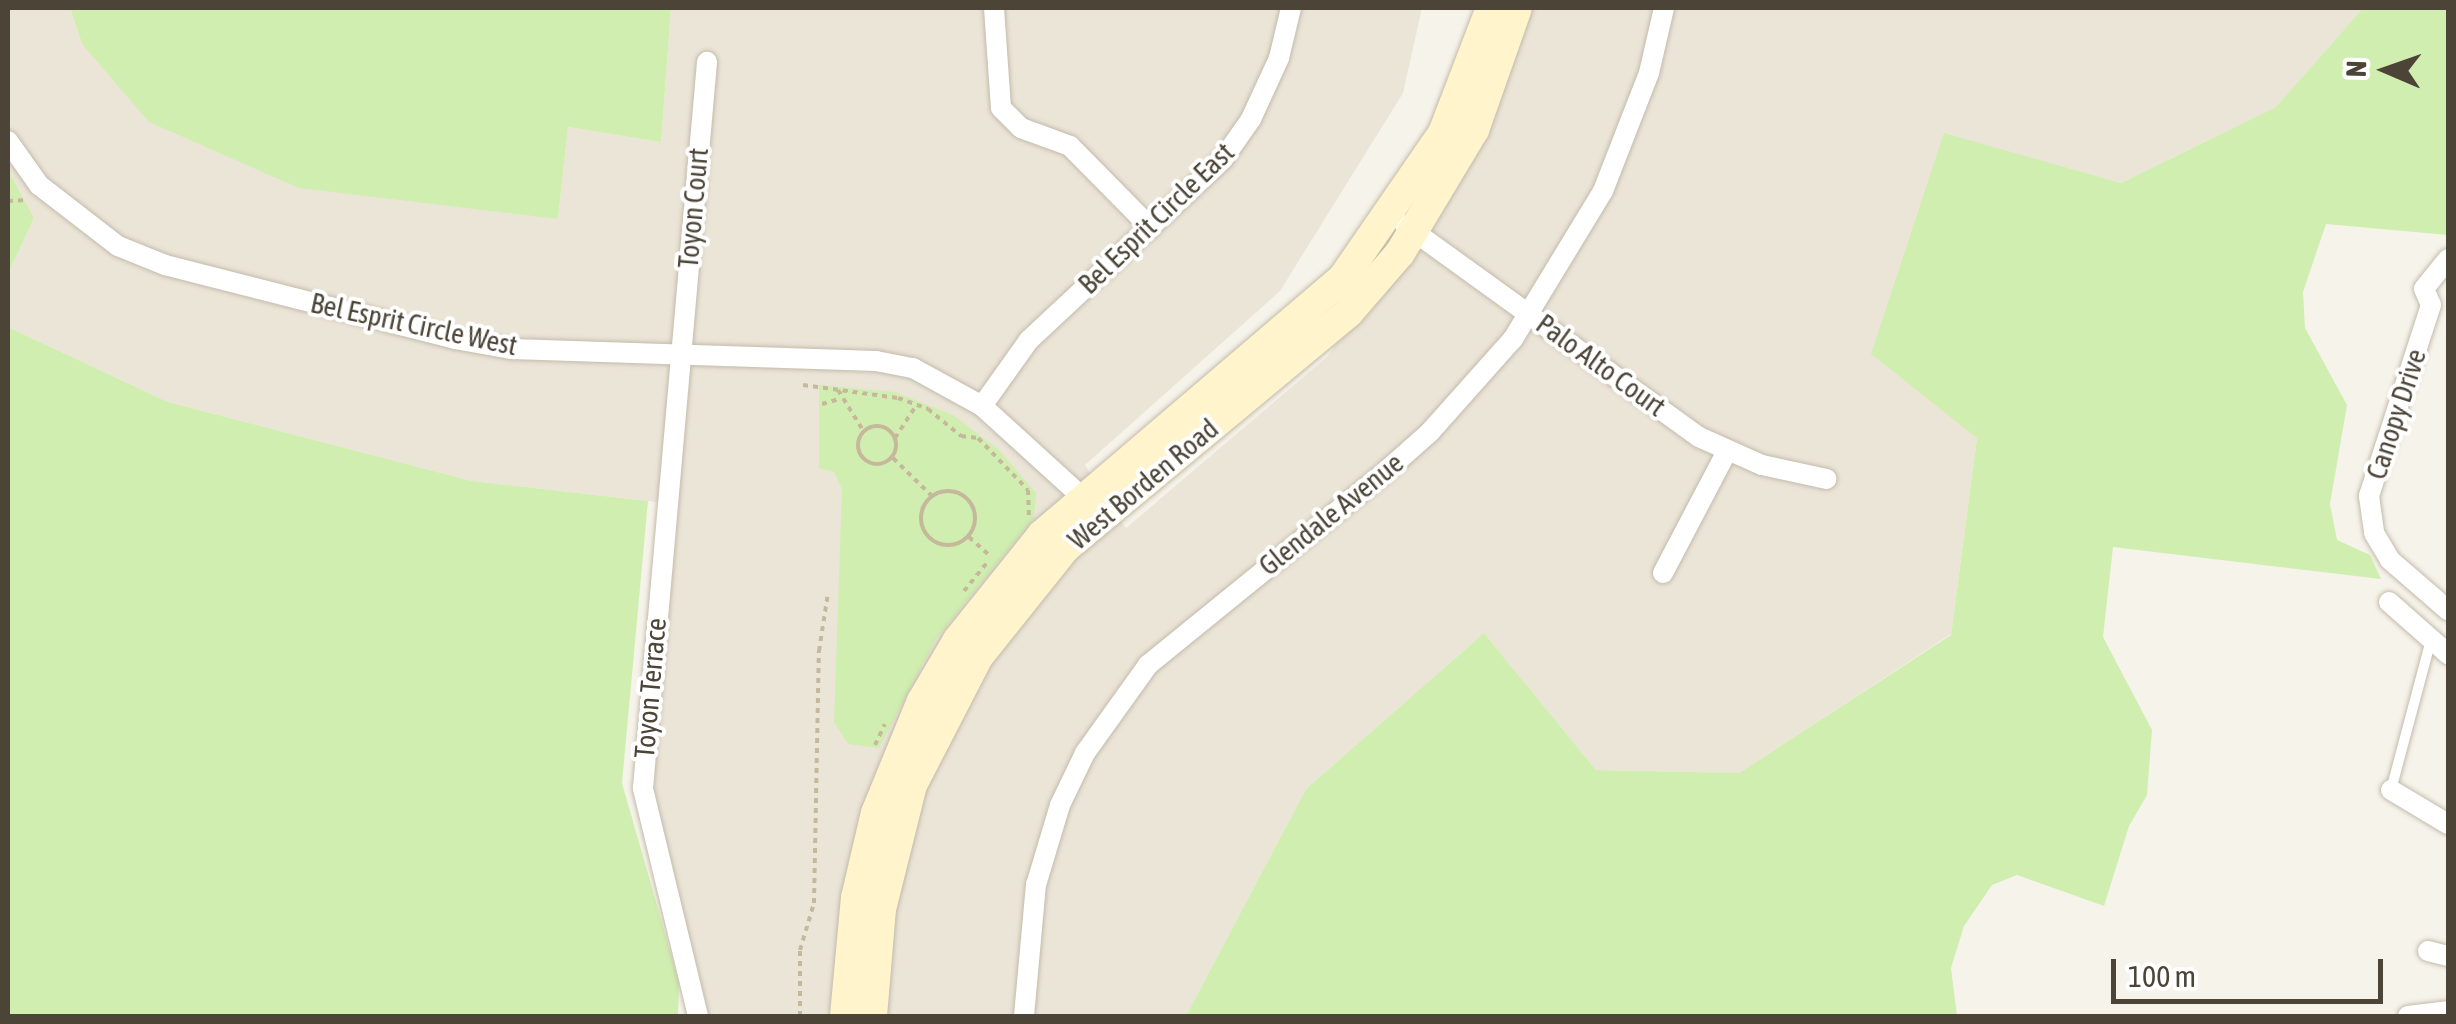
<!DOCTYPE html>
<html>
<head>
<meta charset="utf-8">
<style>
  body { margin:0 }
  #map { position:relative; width:2456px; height:1024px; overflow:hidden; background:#f6f3ea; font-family:"Asap Condensed",sans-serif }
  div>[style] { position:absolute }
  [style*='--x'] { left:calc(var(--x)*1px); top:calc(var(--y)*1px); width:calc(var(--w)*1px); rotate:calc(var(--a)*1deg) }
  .residential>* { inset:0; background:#ebe5d8 }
  .green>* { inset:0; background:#d0eeb0 }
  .path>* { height:4px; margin-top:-2px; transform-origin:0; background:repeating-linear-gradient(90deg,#c6b89b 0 5px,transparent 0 10px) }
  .path>.ring { margin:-2px; padding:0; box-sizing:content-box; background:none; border:4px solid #c6b89b; border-radius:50% }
  .roads { filter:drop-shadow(0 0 2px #c3bbab) drop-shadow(0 0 2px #c3bbab) }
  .service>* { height:10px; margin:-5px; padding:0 5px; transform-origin:5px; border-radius:5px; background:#fff }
  .minor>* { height:20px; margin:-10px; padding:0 10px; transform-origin:10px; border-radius:10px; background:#fff }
  .secondary>* { height:30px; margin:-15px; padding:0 15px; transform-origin:15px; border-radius:15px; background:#fff4cc }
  span { translate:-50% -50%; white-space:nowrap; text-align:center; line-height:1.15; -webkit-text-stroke:8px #fff; paint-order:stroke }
  .street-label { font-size:28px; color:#4b4437 }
  .frame { position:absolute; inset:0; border:10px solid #4b4437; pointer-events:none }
  .north { position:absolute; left:2336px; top:20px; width:100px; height:100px; -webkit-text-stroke:8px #fff; paint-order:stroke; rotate:272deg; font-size:28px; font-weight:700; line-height:40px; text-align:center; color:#4b4437 }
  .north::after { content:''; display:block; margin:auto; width:35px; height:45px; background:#4b4437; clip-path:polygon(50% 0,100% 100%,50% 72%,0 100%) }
  .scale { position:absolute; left:2111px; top:959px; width:272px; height:45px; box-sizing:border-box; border:5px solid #4b4437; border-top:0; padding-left:12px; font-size:30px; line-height:35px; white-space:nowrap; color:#4b4437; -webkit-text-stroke:8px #fff; paint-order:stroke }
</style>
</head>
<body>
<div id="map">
  <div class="residential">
    <div style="clip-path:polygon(8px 8px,70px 8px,82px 44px,558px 219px,568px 127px,661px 142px,671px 8px,1422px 8px,1403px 93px,1280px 291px,1085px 465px,1126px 528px,1328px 356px,1505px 88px,1518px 8px,2363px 8px,2276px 107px,2121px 183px,1944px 134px,1977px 438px,1951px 634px,1739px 773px,1596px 770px,1484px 633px,1306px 789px,1186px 1016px,698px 1016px,648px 827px,666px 503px,472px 481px,168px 402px,8px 327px,8px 274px,34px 218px,8px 170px)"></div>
  </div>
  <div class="green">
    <div style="clip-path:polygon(70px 8px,671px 8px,661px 142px,568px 127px,558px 219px,299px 188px,149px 122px,82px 44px)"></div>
    <div style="clip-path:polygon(2363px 8px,2448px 8px,2448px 235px,2326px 224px,2303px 292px,2305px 328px,2347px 405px,2330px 504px,2337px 540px,2370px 555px,2381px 579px,2113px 547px,2103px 637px,2152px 730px,2147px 795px,2129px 826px,2104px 906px,2017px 875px,1992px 885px,1964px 926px,1951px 968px,1957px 1016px,1186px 1016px,1306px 789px,1484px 633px,1596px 770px,1739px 773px,1951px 635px,1977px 438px,1871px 354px,1944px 133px,2121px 183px,2276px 107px)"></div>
    <div style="clip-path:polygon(8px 170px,34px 218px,8px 274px)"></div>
    <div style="clip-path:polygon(8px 327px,168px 402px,472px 481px,648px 501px,622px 783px,679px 982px,678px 1016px,8px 1016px)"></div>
    <div style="clip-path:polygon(819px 385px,895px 392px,953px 415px,999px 450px,1036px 493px,1034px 518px,936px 639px,879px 748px,848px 744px,834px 722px,842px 489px,834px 472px,819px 468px)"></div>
  </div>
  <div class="path">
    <div style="--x:8;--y:201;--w:20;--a:-3"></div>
    <div style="--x:803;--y:385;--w:96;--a:7.8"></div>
    <div style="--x:898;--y:398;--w:32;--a:20"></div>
    <div style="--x:928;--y:409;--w:43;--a:39.3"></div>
    <div style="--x:961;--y:436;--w:17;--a:7"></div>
    <div style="--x:978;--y:438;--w:72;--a:46.1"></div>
    <div style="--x:1028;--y:490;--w:26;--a:88"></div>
    <div style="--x:838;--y:390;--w:49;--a:58.2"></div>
    <div style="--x:822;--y:404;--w:18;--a:-16"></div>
    <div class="ring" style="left:858px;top:426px;width:34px;height:34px"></div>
    <div style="--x:895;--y:438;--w:38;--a:-57"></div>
    <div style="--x:893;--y:458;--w:54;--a:44.3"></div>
    <div class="ring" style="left:921px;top:491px;width:50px;height:50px"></div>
    <div style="--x:969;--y:537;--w:30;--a:42"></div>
    <div style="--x:964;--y:591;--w:40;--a:-51"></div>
    <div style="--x:875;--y:745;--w:23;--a:-65"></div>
    <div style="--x:800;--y:1016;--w:66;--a:-90"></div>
    <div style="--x:800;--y:950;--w:49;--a:-73.4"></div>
    <div style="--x:814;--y:903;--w:252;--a:-88.9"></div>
    <div style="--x:819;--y:651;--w:59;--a:-81.2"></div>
  </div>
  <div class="roads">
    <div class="service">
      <div style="--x:2391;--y:790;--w:155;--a:-75.1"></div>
    </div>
    <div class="minor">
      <div style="--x:994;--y:8;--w:100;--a:86"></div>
      <div style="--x:1001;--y:108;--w:28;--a:45"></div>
      <div style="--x:1021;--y:128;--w:52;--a:20.2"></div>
      <div style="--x:1070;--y:146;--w:115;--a:45.4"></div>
      <div style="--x:8;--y:141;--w:54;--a:54.8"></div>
      <div style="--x:39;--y:185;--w:100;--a:37.7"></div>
      <div style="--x:118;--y:246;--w:51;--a:22"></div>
      <div style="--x:165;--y:265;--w:299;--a:14.3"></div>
      <div style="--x:455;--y:339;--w:58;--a:10"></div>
      <div style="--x:512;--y:349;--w:364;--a:1.9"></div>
      <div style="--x:876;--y:361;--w:38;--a:11"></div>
      <div style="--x:913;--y:368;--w:79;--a:28.8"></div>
      <div style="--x:982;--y:406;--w:150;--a:42.3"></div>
      <div style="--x:1405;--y:225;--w:362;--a:35.8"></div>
      <div style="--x:1699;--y:437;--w:69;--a:24"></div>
      <div style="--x:1762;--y:465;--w:66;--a:12.2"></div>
      <div style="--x:2448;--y:259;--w:38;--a:129"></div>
      <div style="--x:2424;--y:289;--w:17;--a:66"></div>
      <div style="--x:2431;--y:305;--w:201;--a:108"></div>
      <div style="--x:2369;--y:496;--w:37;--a:82"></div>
      <div style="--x:2374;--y:533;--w:31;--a:59"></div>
      <div style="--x:2390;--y:560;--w:77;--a:40.8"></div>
      <div style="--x:982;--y:406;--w:81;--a:-54.5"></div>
      <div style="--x:1029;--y:340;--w:265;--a:-43"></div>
      <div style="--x:1223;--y:159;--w:49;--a:-55"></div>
      <div style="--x:1251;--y:119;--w:67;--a:-65.3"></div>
      <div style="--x:1279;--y:58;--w:51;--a:-76.5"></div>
      <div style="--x:1663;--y:573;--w:138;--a:-62.3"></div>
      <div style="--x:2389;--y:602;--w:79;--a:41.4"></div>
      <div style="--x:2391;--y:790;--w:66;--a:30.8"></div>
      <div style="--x:2428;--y:951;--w:21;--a:14"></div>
      <div style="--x:698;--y:1016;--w:235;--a:-103.6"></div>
      <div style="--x:643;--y:788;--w:729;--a:-84.96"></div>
      <div style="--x:1024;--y:1016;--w:132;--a:-84.8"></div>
      <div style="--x:1036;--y:885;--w:84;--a:-73.3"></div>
      <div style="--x:1060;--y:805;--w:58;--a:-64.3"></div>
      <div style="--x:1085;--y:753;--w:108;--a:-54.4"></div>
      <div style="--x:1148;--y:665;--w:294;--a:-39.1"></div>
      <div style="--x:1376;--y:480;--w:72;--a:-41.6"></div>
      <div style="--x:1430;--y:432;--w:125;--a:-48.3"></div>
      <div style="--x:1513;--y:339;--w:173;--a:-58.7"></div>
      <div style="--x:1603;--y:191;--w:127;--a:-68.7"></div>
      <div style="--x:1649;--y:73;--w:67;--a:-77"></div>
      <div style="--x:2408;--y:1016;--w:40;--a:-7.1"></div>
    </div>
    <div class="secondary">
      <div style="--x:845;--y:1016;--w:119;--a:-84.7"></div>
      <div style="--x:856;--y:898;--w:87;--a:-76.8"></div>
      <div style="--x:876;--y:813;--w:121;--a:-67.7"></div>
      <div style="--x:922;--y:701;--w:71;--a:-59.5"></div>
      <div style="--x:958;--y:640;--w:134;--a:-51.3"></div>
      <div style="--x:1042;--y:535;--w:396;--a:-40.5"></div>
      <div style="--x:1343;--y:278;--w:176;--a:-55.4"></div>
      <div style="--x:1443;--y:133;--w:134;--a:-69"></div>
      <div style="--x:872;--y:1016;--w:107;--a:-85.2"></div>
      <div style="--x:881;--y:909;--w:128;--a:-76"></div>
      <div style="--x:912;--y:785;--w:144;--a:-62.7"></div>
      <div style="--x:978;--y:657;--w:139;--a:-51.4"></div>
      <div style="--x:1065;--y:548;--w:369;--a:-39.7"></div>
      <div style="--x:1349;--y:312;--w:78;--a:-49.2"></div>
      <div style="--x:1400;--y:253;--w:144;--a:-59"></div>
      <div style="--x:1474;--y:130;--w:129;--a:-70.6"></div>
    </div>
  </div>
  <div class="street-label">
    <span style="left:693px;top:208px;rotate:-85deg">Toyon Court</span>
    <span style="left:1156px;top:218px;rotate:-44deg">Bel Esprit Circle East</span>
    <span style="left:414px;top:324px;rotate:12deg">Bel Esprit Circle West</span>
    <span style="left:1601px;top:365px;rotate:36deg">Palo Alto Court</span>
    <span style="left:2396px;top:414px;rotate:-72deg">Canopy Drive</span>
    <span style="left:1143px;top:484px;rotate:-40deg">West Borden Road</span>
    <span style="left:1331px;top:514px;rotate:-39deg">Glendale Avenue</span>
    <span style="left:650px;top:688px;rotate:-85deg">Toyon Terrace</span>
  </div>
  <div class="frame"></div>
  <div class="north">N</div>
  <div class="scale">100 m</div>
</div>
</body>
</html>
